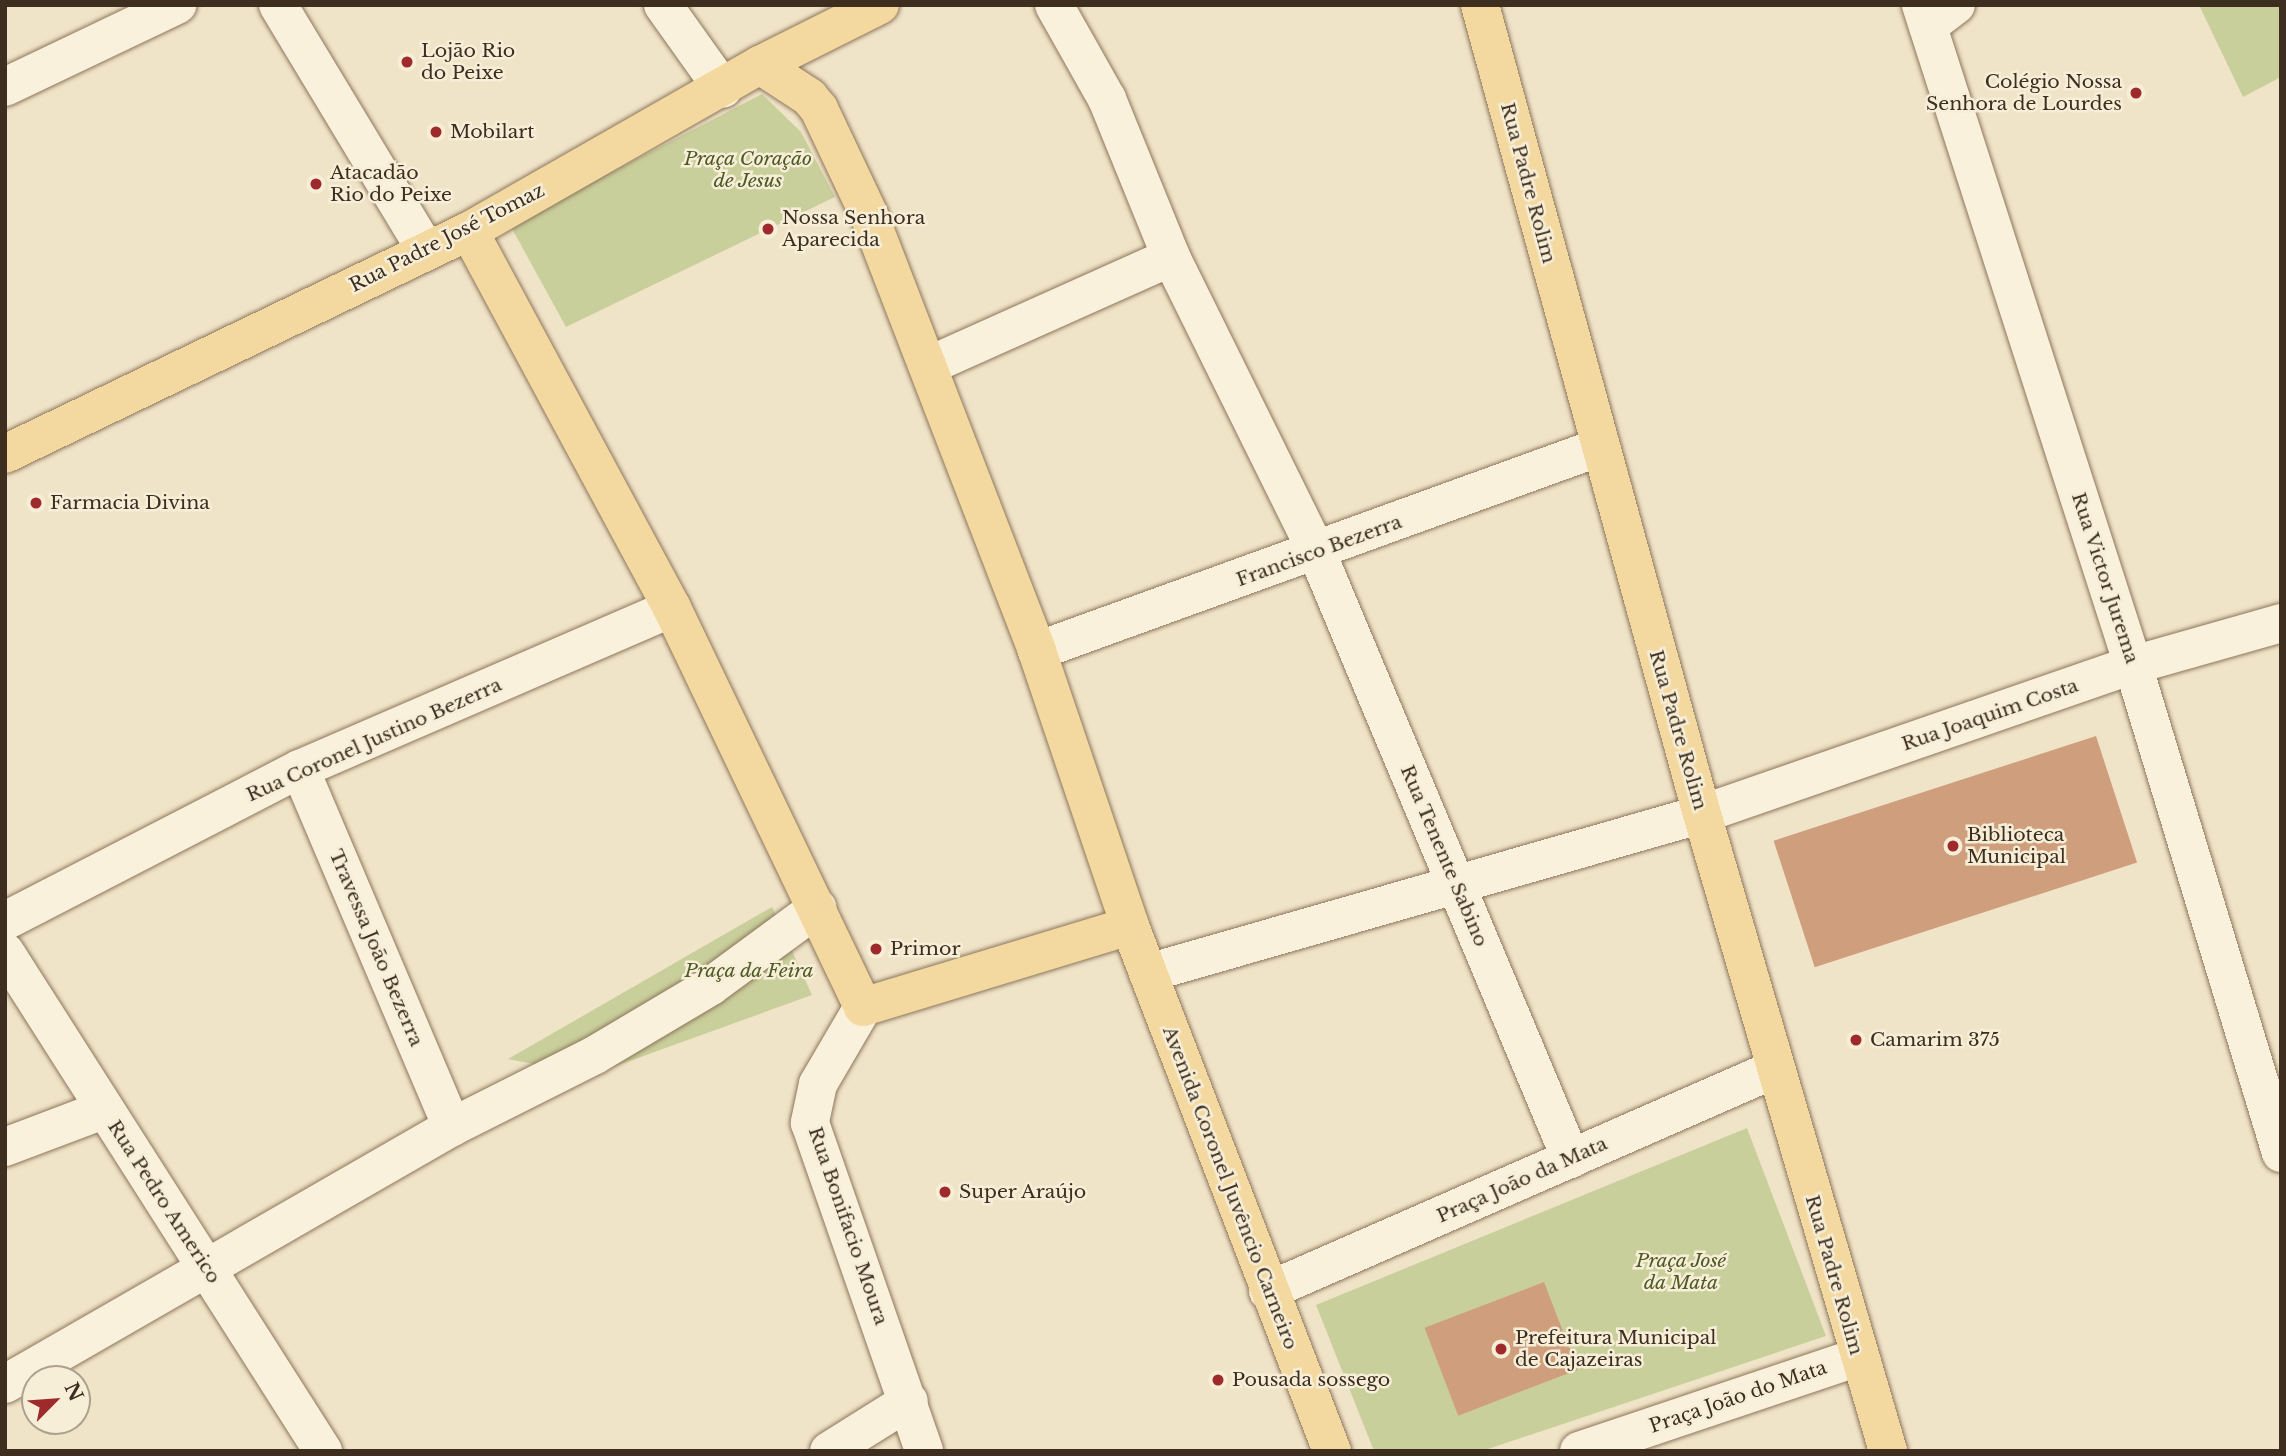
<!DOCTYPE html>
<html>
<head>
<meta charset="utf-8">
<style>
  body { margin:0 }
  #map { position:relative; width:2286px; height:1456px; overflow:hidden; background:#f0e4c8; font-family:"Libre Baskerville",serif }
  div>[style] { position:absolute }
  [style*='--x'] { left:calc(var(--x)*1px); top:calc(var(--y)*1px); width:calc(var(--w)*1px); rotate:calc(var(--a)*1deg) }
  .green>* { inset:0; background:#c9cf9b }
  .building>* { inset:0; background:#cf9f7d; transform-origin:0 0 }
  .roads { filter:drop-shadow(0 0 2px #8d765c) drop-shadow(0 0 2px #8d765c) }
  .minor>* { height:38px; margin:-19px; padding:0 19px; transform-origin:19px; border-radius:19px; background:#faf1dc }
  .major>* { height:38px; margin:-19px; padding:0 19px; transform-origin:19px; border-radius:19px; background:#f3d9a0 }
  .dots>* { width:19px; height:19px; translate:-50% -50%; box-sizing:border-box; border:4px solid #f7eed8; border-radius:50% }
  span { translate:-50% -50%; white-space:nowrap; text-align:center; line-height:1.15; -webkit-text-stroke:5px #f7eed8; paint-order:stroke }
  .poi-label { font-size:19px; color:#3d2e20 }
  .left { translate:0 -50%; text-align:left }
  .right { translate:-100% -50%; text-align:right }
  .park-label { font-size:19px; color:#4d5a26; font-style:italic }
  .street-label { font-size:19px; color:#3d2e20 }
  .frame { position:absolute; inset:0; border:7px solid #3d2e20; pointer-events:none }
  .north { position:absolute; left:21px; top:1365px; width:70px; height:70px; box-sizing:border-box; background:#f7eed8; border:2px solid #ada18e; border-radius:50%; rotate:65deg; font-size:19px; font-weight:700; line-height:28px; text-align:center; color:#3d2e20 }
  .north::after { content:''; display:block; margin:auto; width:24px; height:32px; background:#9e2a2b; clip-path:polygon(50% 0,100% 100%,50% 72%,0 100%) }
</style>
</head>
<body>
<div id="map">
  <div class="green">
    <div style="clip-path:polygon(2199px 5px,2281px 5px,2281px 77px,2243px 97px)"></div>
    <div style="clip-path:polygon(762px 94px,801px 132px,835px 197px,566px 327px,510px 225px)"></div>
    <div style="clip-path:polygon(772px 907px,812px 995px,591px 1075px,508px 1059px)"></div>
    <div style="clip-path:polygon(1747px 1128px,1826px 1336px,1482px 1451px,1374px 1451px,1316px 1305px)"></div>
  </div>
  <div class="building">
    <div style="left:2096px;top:736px;width:133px;height:339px;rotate:72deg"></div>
    <div style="left:1544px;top:1282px;width:94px;height:128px;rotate:69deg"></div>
  </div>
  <div class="roads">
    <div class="minor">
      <div style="--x:278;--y:5;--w:286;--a:58.9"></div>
      <div style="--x:663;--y:5;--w:103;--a:54.5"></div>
      <div style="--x:1054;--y:5;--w:108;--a:60.6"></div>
      <div style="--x:1107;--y:99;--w:170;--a:67.9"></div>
      <div style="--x:1171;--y:257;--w:330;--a:63.7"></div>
      <div style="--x:1317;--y:553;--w:657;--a:67.26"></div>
      <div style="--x:1921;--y:5;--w:693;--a:72.19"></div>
      <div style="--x:2133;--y:665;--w:510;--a:73.13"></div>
      <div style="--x:1928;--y:26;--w:35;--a:-37"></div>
      <div style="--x:5;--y:87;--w:191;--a:-25.5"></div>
      <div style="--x:930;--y:365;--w:264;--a:-24.1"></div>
      <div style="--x:1037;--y:651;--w:599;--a:-19.92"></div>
      <div style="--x:300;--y:769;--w:389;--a:67"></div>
      <div style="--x:5;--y:921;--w:332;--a:-27.3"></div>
      <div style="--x:300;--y:769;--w:405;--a:-23.4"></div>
      <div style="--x:5;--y:952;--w:592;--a:57.49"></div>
      <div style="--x:1148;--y:973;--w:576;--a:-16.01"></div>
      <div style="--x:1702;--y:814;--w:456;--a:-19.1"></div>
      <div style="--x:2133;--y:665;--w:154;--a:-15.8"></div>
      <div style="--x:863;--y:1007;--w:89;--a:120.3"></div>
      <div style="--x:818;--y:1084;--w:40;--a:102"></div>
      <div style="--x:810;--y:1123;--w:347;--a:70.8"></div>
      <div style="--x:5;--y:1147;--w:105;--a:-20.7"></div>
      <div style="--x:1268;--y:1291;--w:553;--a:-23.65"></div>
      <div style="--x:5;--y:1384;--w:516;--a:-29.9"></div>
      <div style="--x:452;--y:1127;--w:160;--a:-26.7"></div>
      <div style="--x:595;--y:1055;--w:135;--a:-30.7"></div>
      <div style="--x:711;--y:986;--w:132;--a:-36.3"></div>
      <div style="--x:829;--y:1451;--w:94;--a:-32"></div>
      <div style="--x:1579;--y:1451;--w:294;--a:-18.6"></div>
    </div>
    <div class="major">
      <div style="--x:1480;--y:5;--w:839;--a:74.66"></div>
      <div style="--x:1702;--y:814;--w:664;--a:73.72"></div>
      <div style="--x:760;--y:65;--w:59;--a:33.1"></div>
      <div style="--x:809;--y:97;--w:16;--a:50"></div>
      <div style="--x:819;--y:109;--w:117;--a:64.7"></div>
      <div style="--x:869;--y:215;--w:467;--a:68.9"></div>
      <div style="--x:1037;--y:651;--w:290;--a:71.3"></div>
      <div style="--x:1130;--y:926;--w:563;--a:68.96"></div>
      <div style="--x:469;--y:231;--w:428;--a:61.7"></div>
      <div style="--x:672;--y:608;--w:442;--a:64.4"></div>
      <div style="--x:863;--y:1007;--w:279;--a:-16.9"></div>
      <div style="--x:5;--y:454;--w:515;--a:-25.67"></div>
      <div style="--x:469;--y:231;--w:335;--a:-29.7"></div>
      <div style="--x:760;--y:65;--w:134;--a:-26.6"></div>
    </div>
  </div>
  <div class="dots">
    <div style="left:407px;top:62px;background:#9e2a2b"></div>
    <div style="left:2136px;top:93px;background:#9e2a2b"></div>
    <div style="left:436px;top:132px;background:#9e2a2b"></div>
    <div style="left:316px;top:184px;background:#9e2a2b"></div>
    <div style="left:768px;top:229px;background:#9e2a2b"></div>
    <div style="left:36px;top:503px;background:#9e2a2b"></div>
    <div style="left:1953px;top:846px;background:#9e2a2b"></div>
    <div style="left:876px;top:949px;background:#9e2a2b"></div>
    <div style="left:1856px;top:1040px;background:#9e2a2b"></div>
    <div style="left:945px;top:1192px;background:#9e2a2b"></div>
    <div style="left:1501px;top:1349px;background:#9e2a2b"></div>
    <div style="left:1218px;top:1380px;background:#9e2a2b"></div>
  </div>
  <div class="poi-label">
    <span class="left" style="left:421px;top:62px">Lojão Rio<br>do Peixe</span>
    <span class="right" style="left:2122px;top:93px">Colégio Nossa<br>Senhora de Lourdes</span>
    <span class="left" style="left:450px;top:132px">Mobilart</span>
    <span class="left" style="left:330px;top:184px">Atacadão<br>Rio do Peixe</span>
    <span class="left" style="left:782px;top:229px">Nossa Senhora<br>Aparecida</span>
    <span class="left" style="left:50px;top:503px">Farmacia Divina</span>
    <span class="left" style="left:1967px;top:846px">Biblioteca<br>Municipal</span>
    <span class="left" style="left:890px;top:949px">Primor</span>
    <span class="left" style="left:1870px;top:1040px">Camarim 375</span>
    <span class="left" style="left:959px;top:1192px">Super Araújo</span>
    <span class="left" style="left:1515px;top:1349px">Prefeitura Municipal<br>de Cajazeiras</span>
    <span class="left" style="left:1232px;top:1380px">Pousada sossego</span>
  </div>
  <div class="park-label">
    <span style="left:748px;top:170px">Praça Coração<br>de Jesus</span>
    <span style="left:749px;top:971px">Praça da Feira</span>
    <span style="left:1681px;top:1272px">Praça José<br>da Mata</span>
  </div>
  <div class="street-label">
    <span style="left:1528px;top:183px;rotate:75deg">Rua Padre Rolim</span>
    <span style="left:447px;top:238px;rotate:-27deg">Rua Padre José Tomaz</span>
    <span style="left:1319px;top:551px;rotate:-20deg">Francisco Bezerra</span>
    <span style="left:2105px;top:578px;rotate:72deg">Rua Victor Jurema</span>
    <span style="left:1990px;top:715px;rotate:-19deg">Rua Joaquim Costa</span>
    <span style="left:1678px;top:730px;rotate:74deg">Rua Padre Rolim</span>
    <span style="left:374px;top:740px;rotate:-24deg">Rua Coronel Justino Bezerra</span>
    <span style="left:1444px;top:856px;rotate:67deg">Rua Tenente Sabino</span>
    <span style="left:376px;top:948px;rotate:67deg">Travessa João Bezerra</span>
    <span style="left:1522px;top:1180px;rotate:-24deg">Praça João da Mata</span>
    <span style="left:1230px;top:1188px;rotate:69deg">Avenida Coronel Juvêncio Carneiro</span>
    <span style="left:164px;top:1202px;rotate:57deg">Rua Pedro Americo</span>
    <span style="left:848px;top:1226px;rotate:71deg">Rua Bonifacio Moura</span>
    <span style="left:1834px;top:1275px;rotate:74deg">Rua Padre Rolim</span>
    <span style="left:1738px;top:1397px;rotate:-19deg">Praça João do Mata</span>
  </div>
  <div class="frame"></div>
  <div class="north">N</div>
</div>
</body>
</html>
